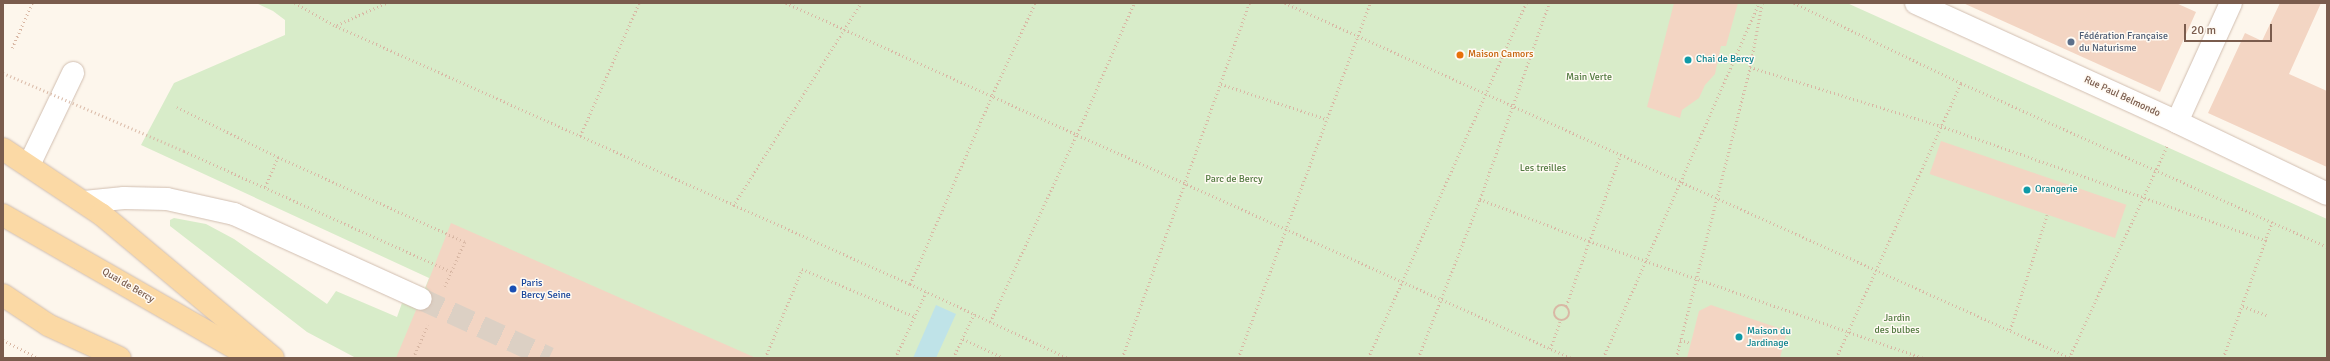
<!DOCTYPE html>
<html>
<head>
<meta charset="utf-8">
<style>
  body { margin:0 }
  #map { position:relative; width:2330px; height:361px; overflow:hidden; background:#fdf6ec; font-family:Signika,sans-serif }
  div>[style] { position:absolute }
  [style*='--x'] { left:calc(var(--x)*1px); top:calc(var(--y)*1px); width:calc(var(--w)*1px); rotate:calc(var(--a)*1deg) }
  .green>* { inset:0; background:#d8ecc9 }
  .water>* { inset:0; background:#bfe3e8 }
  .building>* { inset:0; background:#f3d5c3; transform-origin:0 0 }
  .minor-tunnel>* { height:22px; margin-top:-11px; transform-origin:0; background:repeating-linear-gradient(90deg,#dcd0c4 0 22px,transparent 0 33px) }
  .path>* { height:2.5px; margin-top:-1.25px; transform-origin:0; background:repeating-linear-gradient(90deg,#d9b8a5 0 1px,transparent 0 4px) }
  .path>.ring { margin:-1.25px; padding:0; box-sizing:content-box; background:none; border:2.5px solid #d9b8a5; border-radius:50% }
  .roads { filter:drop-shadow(0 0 1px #d1beb0) drop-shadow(0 0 1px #d1beb0) }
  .minor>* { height:22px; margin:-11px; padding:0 11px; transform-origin:11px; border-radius:11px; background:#fff }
  .major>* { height:22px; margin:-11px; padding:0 11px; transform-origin:11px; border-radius:11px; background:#fbd9a5 }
  .path-bridge>* { height:2.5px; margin-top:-1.25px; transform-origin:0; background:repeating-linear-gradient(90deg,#d9b8a5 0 1px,transparent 0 4px) }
  .dots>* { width:11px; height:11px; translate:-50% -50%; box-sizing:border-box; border:2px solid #fffaf3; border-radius:50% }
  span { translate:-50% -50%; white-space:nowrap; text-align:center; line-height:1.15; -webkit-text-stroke:3px #fffaf3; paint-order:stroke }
  .service-label { font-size:10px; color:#4e5e75 }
  .left { translate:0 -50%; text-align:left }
  .food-label { font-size:10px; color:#c56008 }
  .culture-label { font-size:10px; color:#0d838f }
  .park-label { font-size:10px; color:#537a41 }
  .street-label { font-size:10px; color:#7a5c4d }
  .transit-label { font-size:10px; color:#164399 }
  .frame { position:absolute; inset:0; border:4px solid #7a5c4d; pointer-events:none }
  .scale { position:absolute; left:2184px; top:24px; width:88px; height:18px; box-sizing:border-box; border:2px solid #7a5c4d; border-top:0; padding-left:5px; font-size:12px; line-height:14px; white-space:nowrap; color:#7a5c4d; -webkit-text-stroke:3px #fffaf3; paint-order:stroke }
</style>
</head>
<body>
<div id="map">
  <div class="green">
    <div style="clip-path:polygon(256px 3px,1847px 3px,2327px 219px,2327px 358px,356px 358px,307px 332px,170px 226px,170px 220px,174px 218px,206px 224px,234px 239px,327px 304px,336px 291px,397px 317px,402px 303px,417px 308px,429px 278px,141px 145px,174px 83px,285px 35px,285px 20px,273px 11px)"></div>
  </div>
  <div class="water">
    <div style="clip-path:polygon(936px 305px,956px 314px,936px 358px,913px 358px)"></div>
  </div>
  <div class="building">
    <div style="clip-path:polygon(1674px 3px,1738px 3px,1726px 46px,1721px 46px,1715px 74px,1705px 85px,1699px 98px,1682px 110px,1680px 118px,1647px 107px)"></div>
    <div style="clip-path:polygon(1963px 3px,2176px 3px,2196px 12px,2160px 92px)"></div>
    <div style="clip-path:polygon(2280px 3px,2321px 3px,2289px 74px,2327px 91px,2327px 167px,2208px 113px,2245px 33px,2262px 41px)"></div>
    <div style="left:1941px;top:141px;width:196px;height:35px;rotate:19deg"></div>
    <div style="clip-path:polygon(451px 223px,756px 358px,396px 358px,416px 310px,428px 309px,432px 304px,431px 292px,426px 287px)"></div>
    <div style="clip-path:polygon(1711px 305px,1787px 331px,1780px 358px,1687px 358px,1699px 311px)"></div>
  </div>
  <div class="minor-tunnel">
    <div style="--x:421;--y:299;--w:141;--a:24.7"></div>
  </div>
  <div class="path">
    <div style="--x:295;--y:3;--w:47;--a:29.3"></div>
    <div style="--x:336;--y:26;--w:629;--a:24.2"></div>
    <div style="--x:910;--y:284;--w:174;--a:25.1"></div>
    <div style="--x:786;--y:3;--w:862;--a:24.33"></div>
    <div style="--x:1285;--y:3;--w:862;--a:24.31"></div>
    <div style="--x:1794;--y:3;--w:185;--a:25.6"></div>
    <div style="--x:1961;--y:83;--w:401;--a:24.1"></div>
    <div style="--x:337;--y:25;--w:54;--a:-24.2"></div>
    <div style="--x:12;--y:48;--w:49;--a:-66"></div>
    <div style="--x:1750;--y:67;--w:200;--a:17.2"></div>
    <div style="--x:1941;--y:126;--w:346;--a:19.4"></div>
    <div style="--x:1221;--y:84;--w:111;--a:18.4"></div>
    <div style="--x:177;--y:107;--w:113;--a:26.3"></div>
    <div style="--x:278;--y:157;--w:205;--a:24.4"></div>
    <div style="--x:465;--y:242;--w:49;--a:114"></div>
    <div style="--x:580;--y:136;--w:145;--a:-66.1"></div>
    <div style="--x:184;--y:151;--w:294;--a:24.3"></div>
    <div style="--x:265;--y:187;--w:33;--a:-67"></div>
    <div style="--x:1480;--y:199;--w:117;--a:21.1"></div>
    <div style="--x:1589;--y:241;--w:354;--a:19.3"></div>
    <div style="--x:733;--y:206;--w:240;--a:-57.8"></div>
    <div style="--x:910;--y:284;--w:206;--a:-66.5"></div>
    <div style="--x:992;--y:95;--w:102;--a:-64.9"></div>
    <div class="ring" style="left:1554px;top:305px;width:13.5px;height:13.5px"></div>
    <div style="--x:1566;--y:306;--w:159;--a:-70.2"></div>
    <div style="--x:2243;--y:306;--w:26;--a:21"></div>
    <div style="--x:990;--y:322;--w:207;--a:-65.2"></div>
    <div style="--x:1077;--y:134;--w:143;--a:-66.5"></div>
    <div style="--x:2010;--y:330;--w:121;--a:-72.2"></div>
    <div style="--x:963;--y:339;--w:45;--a:24.9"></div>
    <div style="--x:3;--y:340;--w:39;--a:27"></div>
    <div style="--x:1680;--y:340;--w:11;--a:15"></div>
    <div style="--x:1550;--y:349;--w:30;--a:-70"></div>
    <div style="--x:413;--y:358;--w:36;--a:-66"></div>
    <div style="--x:765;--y:358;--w:96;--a:-67.4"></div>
    <div style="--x:802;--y:269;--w:121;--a:22.8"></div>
    <div style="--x:895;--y:358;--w:73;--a:-64.8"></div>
    <div style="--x:953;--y:358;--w:49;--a:-64.5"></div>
    <div style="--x:1122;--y:358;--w:377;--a:-70.3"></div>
    <div style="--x:1238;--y:358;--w:379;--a:-69.6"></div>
    <div style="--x:1368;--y:358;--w:389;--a:-66"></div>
    <div style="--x:1418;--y:358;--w:171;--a:-68.7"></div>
    <div style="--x:1480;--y:199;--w:208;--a:-70.6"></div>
    <div style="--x:1603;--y:358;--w:388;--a:-66.3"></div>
    <div style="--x:1676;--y:358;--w:300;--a:-75.7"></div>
    <div style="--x:1750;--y:67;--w:65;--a:-79.4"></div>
    <div style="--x:1836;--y:358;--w:302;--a:-65.6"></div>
    <div style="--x:2069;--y:358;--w:234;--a:-65.2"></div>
    <div style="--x:2223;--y:358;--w:145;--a:-70.2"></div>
  </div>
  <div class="roads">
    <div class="minor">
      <div style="--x:1916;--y:3;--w:287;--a:24.5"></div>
      <div style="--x:2177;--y:122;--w:166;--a:25.6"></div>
      <div style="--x:2177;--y:122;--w:131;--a:-65.6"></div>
      <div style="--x:29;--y:165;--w:102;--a:-64.4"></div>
      <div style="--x:84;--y:202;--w:40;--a:-5.7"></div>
      <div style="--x:124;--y:198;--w:43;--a:1.3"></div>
      <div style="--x:167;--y:199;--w:69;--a:12.6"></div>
      <div style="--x:234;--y:214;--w:205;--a:24.4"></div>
    </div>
    <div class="major">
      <div style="--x:3;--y:149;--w:118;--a:33.6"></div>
      <div style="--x:101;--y:214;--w:224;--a:39.9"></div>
      <div style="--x:3;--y:215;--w:288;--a:29.8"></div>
      <div style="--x:3;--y:295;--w:54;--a:33.7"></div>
      <div style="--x:48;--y:325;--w:79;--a:24.6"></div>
    </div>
  </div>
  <div class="path-bridge">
    <div style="--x:3;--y:73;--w:197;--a:23.3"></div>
  </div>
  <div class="dots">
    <div style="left:2071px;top:42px;background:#5c6f8a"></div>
    <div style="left:1460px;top:55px;background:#e8710a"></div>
    <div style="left:1688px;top:60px;background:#0f9aa8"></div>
    <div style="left:2027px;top:190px;background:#0f9aa8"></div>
    <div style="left:513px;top:289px;background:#1a4fb4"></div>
    <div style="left:1739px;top:337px;background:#0f9aa8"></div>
  </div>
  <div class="service-label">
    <span class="left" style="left:2079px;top:42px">Fédération Française<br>du Naturisme</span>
  </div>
  <div class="food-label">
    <span class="left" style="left:1468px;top:55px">Maison Camors</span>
  </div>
  <div class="culture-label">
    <span class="left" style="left:1696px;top:60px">Chai de Bercy</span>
    <span class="left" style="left:2035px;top:190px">Orangerie</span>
    <span class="left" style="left:1747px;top:337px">Maison du<br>Jardinage</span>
  </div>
  <div class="park-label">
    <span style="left:1589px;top:78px">Main Verte</span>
    <span style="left:1543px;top:169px">Les treilles</span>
    <span style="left:1234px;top:180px">Parc de Bercy</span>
    <span style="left:1897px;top:324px">Jardin<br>des bulbes</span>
  </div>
  <div class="street-label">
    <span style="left:2122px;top:97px;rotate:25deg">Rue Paul Belmondo</span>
    <span style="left:128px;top:286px;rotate:30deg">Quai de Bercy</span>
  </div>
  <div class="transit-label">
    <span class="left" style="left:521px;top:289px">Paris<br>Bercy Seine</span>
  </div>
  <div class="frame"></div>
  <div class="scale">20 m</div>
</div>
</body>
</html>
